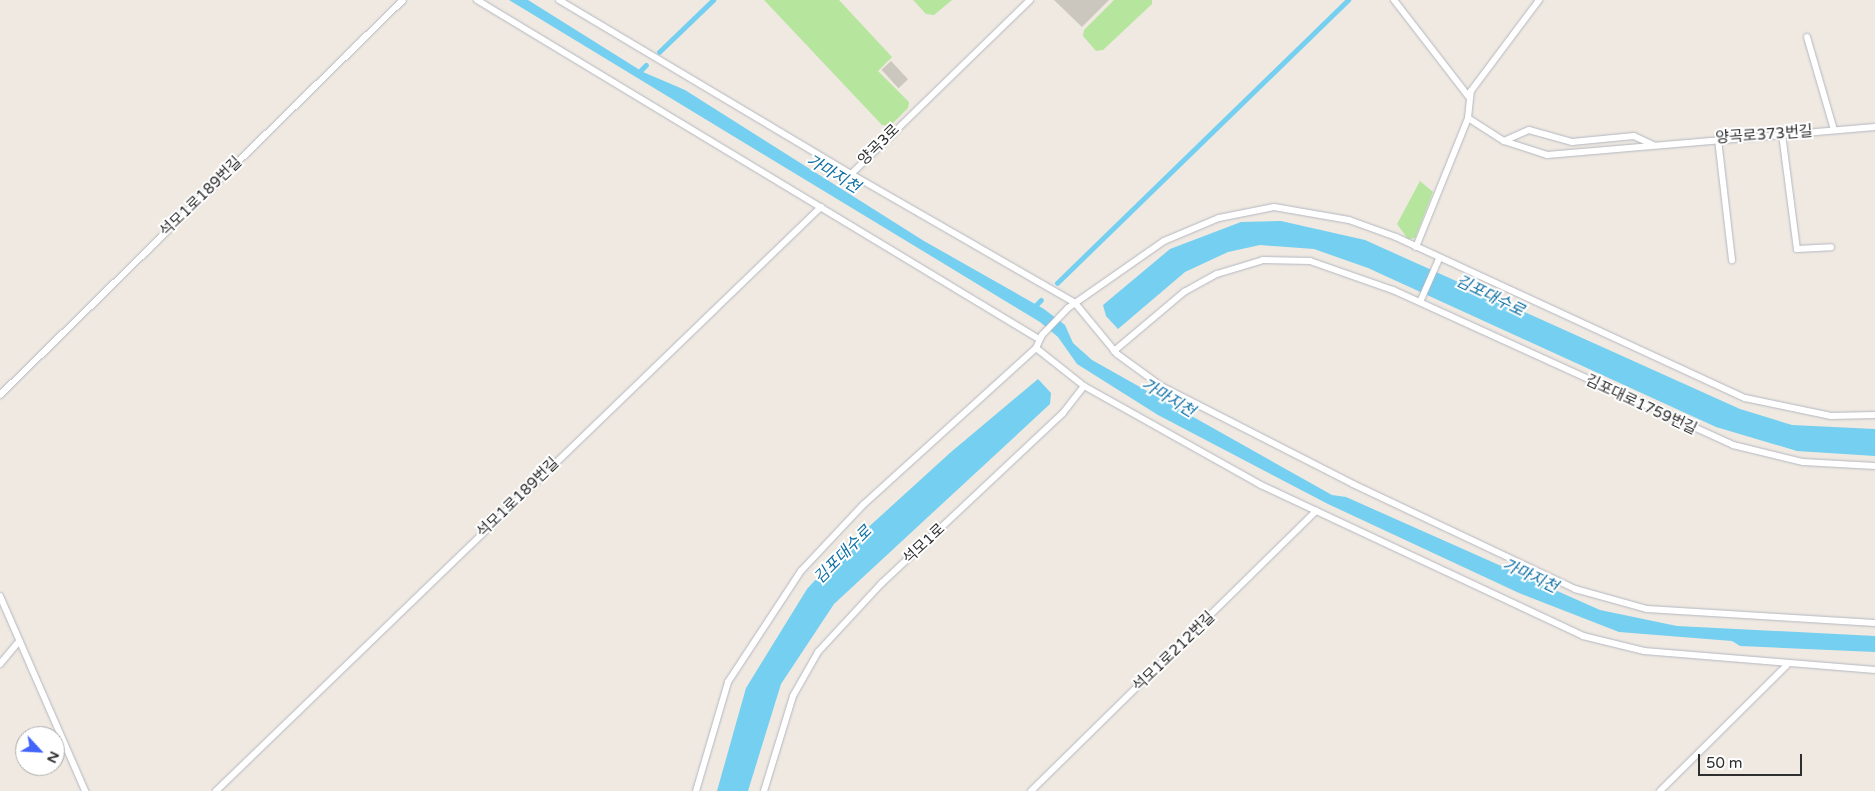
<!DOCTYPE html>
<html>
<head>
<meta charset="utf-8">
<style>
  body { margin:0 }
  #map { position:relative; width:1875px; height:791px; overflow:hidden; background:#efe9e1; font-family:"Varela Round","Noto Sans KR",sans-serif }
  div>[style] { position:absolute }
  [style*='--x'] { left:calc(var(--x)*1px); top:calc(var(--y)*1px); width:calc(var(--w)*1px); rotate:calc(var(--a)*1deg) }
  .green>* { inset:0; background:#b6e59e }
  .water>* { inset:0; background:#75cff0 }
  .stream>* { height:4.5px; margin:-2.25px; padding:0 2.25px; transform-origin:2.25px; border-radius:2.25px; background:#75cff0 }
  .building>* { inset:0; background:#cbc7bf; transform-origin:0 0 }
  .roads { filter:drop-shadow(0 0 1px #b4b7c1) drop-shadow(0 0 1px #b4b7c1) }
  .service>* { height:6px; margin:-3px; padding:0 3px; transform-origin:3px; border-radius:3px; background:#fff }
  span { translate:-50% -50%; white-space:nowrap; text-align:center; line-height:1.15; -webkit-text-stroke:4px #fff; paint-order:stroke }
  .street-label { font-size:15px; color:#2e2e2e }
  .water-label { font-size:16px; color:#0d6fa3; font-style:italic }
  .north { position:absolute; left:15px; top:726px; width:50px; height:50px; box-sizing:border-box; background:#fff; border:1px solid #ababab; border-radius:50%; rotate:115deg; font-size:14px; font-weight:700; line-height:20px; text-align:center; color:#2e2e2e }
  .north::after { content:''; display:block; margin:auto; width:18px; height:22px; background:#4264fb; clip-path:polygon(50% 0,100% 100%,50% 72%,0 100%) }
  .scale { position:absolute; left:1698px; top:754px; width:104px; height:22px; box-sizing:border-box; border:2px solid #2e2e2e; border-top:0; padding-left:6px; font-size:15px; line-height:18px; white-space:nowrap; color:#2e2e2e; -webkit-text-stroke:4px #fff; paint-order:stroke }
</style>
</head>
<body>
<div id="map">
  <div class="green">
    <div style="clip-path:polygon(764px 0,839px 0,892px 57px,878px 71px,909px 102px,908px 108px,890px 126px,882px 125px)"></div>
    <div style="clip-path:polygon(913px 0,952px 0,934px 15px,926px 14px)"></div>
    <div style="clip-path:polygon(1114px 0,1152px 0,1152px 4px,1103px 50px,1096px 51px,1083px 36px,1084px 30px)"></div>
    <div style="clip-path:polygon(1420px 181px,1433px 192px,1415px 238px,1408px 239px,1397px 224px)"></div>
  </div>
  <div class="water">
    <div style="clip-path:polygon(509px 0,528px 0,643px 72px,685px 90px,924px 241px,1044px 309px,1065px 325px,1073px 343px,1092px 360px,1332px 495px,1346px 497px,1600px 610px,1677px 626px,1875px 636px,1875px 652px,1740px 646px,1732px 641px,1619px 632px,1519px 593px,1328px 504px,1158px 415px,1077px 364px,1058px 337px,1040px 322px)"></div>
    <div style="clip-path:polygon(1281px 221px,1365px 240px,1740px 409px,1792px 425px,1875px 429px,1875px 456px,1797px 451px,1716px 427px,1368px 268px,1314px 249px,1260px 245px,1228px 252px,1185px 272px,1118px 329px,1106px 316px,1103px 305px,1170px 249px,1241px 222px)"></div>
    <div style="clip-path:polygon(1038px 379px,1051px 393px,1050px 404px,834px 604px,781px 684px,748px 791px,717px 791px,746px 688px,807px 589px,840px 553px,951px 452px)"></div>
  </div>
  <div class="stream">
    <div style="--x:659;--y:52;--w:75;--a:-43.9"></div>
    <div style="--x:638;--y:73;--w:11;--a:-45"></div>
    <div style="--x:1057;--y:283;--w:406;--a:-44.2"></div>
    <div style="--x:1033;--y:308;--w:11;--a:-45"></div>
  </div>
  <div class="building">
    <div style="clip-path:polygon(1054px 0,1109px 0,1082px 27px)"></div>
    <div style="left:891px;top:61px;width:25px;height:13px;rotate:47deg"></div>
  </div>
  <div class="roads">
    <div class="service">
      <div style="--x:477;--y:0;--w:656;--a:31.1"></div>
      <div style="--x:559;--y:0;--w:340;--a:30.8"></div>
      <div style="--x:1030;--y:0;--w:250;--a:135.8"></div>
      <div style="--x:851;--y:174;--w:258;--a:29.9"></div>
      <div style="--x:1075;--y:303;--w:66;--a:50.5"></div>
      <div style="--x:1117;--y:354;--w:54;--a:36"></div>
      <div style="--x:1161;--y:386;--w:216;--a:27"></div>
      <div style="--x:1353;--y:484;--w:246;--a:25.3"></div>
      <div style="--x:1575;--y:589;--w:75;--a:15.5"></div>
      <div style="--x:1647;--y:609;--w:228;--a:3.5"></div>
      <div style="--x:1394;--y:0;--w:123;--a:52.3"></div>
      <div style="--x:1807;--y:37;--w:97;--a:73.8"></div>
      <div style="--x:1468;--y:118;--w:43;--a:32.6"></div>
      <div style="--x:1504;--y:141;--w:45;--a:18"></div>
      <div style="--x:1547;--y:155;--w:329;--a:-4.9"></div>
      <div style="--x:1782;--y:134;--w:116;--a:82.6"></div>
      <div style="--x:1797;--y:249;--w:34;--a:-3"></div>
      <div style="--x:1718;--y:139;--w:122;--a:83.4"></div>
      <div style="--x:1504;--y:141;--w:27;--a:-24"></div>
      <div style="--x:1529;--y:130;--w:45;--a:15.6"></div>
      <div style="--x:1572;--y:142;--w:62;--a:-5.5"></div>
      <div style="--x:1634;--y:136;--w:21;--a:25"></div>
      <div style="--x:1416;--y:247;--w:139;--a:-68"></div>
      <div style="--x:1468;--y:118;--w:27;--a:-84"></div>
      <div style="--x:1471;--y:91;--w:114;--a:-53.2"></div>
      <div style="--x:1420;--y:302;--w:47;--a:-66.2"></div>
      <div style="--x:1114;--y:351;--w:92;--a:-40.1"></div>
      <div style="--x:1184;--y:292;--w:38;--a:-29"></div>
      <div style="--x:1217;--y:274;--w:48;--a:-16.9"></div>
      <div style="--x:1263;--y:260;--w:47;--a:1.2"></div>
      <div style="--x:1310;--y:261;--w:88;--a:19.3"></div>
      <div style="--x:1393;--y:290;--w:374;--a:24.5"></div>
      <div style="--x:1733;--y:445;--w:72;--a:13.7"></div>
      <div style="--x:1803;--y:462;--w:72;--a:3.2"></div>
      <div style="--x:1084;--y:386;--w:203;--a:29.2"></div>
      <div style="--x:1261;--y:485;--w:356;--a:25.1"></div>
      <div style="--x:1583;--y:636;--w:63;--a:13.8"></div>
      <div style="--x:1644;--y:651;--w:232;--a:4.7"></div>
      <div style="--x:0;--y:395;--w:564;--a:-44.43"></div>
      <div style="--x:0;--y:596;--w:213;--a:66.4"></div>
      <div style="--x:0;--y:664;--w:30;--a:-50"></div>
      <div style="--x:216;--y:791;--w:841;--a:-43.99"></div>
      <div style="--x:696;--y:791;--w:114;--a:-73.6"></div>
      <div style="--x:728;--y:682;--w:133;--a:-56.7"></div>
      <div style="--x:801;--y:571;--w:91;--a:-46.8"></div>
      <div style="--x:863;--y:505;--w:234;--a:-42.2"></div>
      <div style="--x:764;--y:791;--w:99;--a:-73"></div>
      <div style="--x:793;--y:696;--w:51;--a:-60.4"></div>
      <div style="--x:818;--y:652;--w:94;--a:-47.2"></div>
      <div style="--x:882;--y:583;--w:248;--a:-43.2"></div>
      <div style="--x:1063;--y:413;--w:34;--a:-52"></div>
      <div style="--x:1084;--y:386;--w:61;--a:-141.6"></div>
      <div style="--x:1036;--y:348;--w:14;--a:-65"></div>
      <div style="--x:1042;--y:335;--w:37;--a:-46"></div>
      <div style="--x:1068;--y:308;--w:117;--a:-34.9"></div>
      <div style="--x:1164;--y:241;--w:60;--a:-22.7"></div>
      <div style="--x:1219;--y:218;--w:56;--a:-11.3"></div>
      <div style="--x:1274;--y:207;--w:76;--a:9.8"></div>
      <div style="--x:1349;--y:220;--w:50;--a:19.9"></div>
      <div style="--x:1396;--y:237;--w:384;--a:24.8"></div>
      <div style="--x:1745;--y:398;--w:88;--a:11.8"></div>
      <div style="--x:1831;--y:416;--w:44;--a:-1.3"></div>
      <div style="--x:1031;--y:791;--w:400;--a:-44.5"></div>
      <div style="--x:1660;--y:791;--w:179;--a:-44.8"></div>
    </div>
  </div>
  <div class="street-label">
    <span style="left:1764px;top:135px;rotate:-4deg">양곡로373번길</span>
    <span style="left:879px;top:145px;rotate:-45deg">양곡3로</span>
    <span style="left:201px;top:197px;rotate:-44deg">석모1로189번길</span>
    <span style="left:1641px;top:405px;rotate:25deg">김포대로1759번길</span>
    <span style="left:518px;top:498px;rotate:-44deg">석모1로189번길</span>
    <span style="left:924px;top:544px;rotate:-43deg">석모1로</span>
    <span style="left:1174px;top:652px;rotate:-44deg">석모1로212번길</span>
  </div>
  <div class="water-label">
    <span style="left:833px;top:174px;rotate:31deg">가마지천</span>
    <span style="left:1490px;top:296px;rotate:26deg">김포대수로</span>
    <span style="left:1168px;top:398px;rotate:31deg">가마지천</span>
    <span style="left:843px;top:555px;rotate:-45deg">김포대수로</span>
    <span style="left:1530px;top:576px;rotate:25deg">가마지천</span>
  </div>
  <div class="north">N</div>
  <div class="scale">50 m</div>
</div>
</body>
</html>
